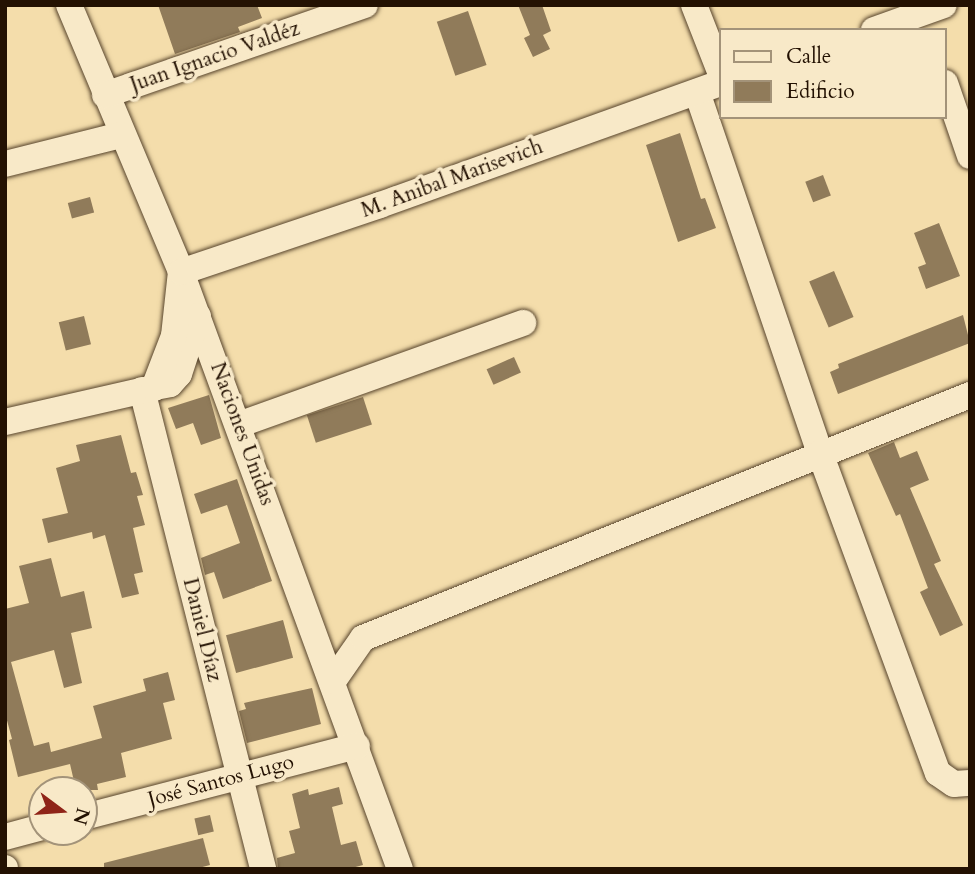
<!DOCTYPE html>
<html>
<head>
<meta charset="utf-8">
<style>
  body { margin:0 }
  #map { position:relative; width:975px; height:874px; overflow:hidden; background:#f4ddab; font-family:Cardo,serif }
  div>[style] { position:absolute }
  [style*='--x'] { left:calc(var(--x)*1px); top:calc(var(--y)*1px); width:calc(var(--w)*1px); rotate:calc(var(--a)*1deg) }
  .building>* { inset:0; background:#907b5a; transform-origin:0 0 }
  .roads { filter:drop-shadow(0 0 2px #57442c) drop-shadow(0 0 2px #57442c) }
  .minor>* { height:26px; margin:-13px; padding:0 13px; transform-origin:13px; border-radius:13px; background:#f8e9c8 }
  span { translate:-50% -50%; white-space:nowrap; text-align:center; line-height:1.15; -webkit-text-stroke:7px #f8e9c8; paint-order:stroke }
  .street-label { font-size:21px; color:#231102 }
  .frame { position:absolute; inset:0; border:7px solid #231102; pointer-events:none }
  .legend { position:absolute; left:719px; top:28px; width:228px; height:91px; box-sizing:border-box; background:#f8e9c8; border:2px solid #a39379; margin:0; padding:9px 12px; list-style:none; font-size:21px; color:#231102 }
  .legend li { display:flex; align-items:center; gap:14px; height:35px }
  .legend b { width:35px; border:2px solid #a39379 }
  .north { position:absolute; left:28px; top:776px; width:70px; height:70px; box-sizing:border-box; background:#f8e9c8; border:2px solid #a39379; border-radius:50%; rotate:106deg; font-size:19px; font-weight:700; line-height:28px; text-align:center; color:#231102 }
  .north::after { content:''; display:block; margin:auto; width:24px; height:32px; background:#8f2418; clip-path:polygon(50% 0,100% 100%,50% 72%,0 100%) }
</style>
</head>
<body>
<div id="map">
  <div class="building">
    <div style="clip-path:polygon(158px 5px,257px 5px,262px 18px,238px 27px,240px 32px,175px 54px)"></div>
    <div style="clip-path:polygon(518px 5px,542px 5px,551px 31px,543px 35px,550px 49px,533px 57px,524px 38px,530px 35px)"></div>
    <div style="left:468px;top:11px;width:57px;height:33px;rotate:71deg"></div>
    <div style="clip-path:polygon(680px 133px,701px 199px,705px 198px,716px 228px,678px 242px,646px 145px)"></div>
    <div style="left:823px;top:175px;width:22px;height:19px;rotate:69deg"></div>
    <div style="left:90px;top:197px;width:16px;height:23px;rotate:75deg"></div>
    <div style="clip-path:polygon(939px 223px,960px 276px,926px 289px,918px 267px,926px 264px,914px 233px)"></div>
    <div style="left:834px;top:271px;width:50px;height:27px;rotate:67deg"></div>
    <div style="clip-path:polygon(963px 315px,970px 343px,838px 394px,830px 372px,839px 368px,838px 364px)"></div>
    <div style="left:84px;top:316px;width:29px;height:26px;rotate:76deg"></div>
    <div style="left:514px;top:357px;width:17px;height:30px;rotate:66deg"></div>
    <div style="clip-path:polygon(209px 395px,221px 438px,201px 445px,193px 423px,176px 429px,168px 408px)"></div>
    <div style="left:363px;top:397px;width:29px;height:59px;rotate:72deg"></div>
    <div style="clip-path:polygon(121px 435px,131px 473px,136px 472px,143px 495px,137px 496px,145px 525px,133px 528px,143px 572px,134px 574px,139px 594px,122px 598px,105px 535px,93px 539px,92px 532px,48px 543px,42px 519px,68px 513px,56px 468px,80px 461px,76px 445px)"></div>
    <div style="clip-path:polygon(894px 442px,900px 458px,917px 451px,929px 480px,910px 488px,941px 561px,934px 564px,963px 625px,940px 636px,920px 592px,928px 588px,900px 514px,896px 516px,868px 453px)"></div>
    <div style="clip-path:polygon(237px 479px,272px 581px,223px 599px,214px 572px,205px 575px,201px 558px,240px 543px,227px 505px,201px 514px,194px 494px)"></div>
    <div style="clip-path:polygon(51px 558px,61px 597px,84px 591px,92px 628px,71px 633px,82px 683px,64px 688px,54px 650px,11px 662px,34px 746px,49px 742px,51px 752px,102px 738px,93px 706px,146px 691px,143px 679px,168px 672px,175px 700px,163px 703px,172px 739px,121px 753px,126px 777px,97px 784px,98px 790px,76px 790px,70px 764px,18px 777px,9px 740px,12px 739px,5px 713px,5px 609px,29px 603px,19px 566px)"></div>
    <div style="left:283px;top:620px;width:39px;height:59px;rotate:75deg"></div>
    <div style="clip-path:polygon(312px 688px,321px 724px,247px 743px,239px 711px,246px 709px,244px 703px)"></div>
    <div style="clip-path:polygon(339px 787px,343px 804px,332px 807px,341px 845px,356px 841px,363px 865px,348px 869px,278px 869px,277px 858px,295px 853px,289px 831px,300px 828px,292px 794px,308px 789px,309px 795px)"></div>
    <div style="left:210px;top:815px;width:17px;height:16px;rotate:77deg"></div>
    <div style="clip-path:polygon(203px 838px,210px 865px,195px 869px,104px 869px,104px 863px)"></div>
  </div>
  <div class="roads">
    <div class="minor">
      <div style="--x:69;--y:5;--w:290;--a:67.2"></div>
      <div style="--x:181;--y:272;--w:636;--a:69.86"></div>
      <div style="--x:694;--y:5;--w:74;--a:68.6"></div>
      <div style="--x:874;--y:30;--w:74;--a:-19.7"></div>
      <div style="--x:945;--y:83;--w:77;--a:71.1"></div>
      <div style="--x:697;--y:92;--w:381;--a:71.2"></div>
      <div style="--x:820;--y:453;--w:341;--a:69.8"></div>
      <div style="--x:938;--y:773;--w:19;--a:35"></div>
      <div style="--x:954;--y:784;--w:16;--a:-4"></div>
      <div style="--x:105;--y:95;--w:275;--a:-19.1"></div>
      <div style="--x:5;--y:164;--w:120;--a:-14"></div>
      <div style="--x:155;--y:387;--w:15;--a:-11"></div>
      <div style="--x:170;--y:384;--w:13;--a:-48"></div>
      <div style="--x:179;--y:374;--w:61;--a:-71.9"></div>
      <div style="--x:142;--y:390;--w:494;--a:75.8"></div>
      <div style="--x:5;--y:422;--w:153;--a:-12.9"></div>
      <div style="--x:154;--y:388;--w:56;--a:-69"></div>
      <div style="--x:174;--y:336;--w:64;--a:-83.8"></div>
      <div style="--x:181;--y:272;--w:210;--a:-18.6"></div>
      <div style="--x:380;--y:205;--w:362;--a:-19.7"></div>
      <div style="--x:238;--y:425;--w:303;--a:-19.7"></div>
      <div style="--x:333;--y:681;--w:52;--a:-55.1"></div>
      <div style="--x:363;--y:638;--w:654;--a:-21.82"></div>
      <div style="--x:84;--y:817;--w:282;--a:-14.6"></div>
      <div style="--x:5;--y:837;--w:38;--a:-15"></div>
      <div style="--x:5;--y:868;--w:1;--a:90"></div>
    </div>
  </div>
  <div class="street-label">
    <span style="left:215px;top:57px;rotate:-19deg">Juan Ignacio Valdéz</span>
    <span style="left:452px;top:179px;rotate:-20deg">M. Anibal Marisevich</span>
    <span style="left:242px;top:434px;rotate:70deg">Naciones Unidas</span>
    <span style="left:202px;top:630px;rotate:76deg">Daniel Díaz</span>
    <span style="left:221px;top:781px;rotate:-15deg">José Santos Lugo</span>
  </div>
  <div class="frame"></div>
  <ul class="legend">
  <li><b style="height:9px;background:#f8e9c8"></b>Calle</li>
  <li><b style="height:19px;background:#907b5a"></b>Edificio</li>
  </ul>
  <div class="north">N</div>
</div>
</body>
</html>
